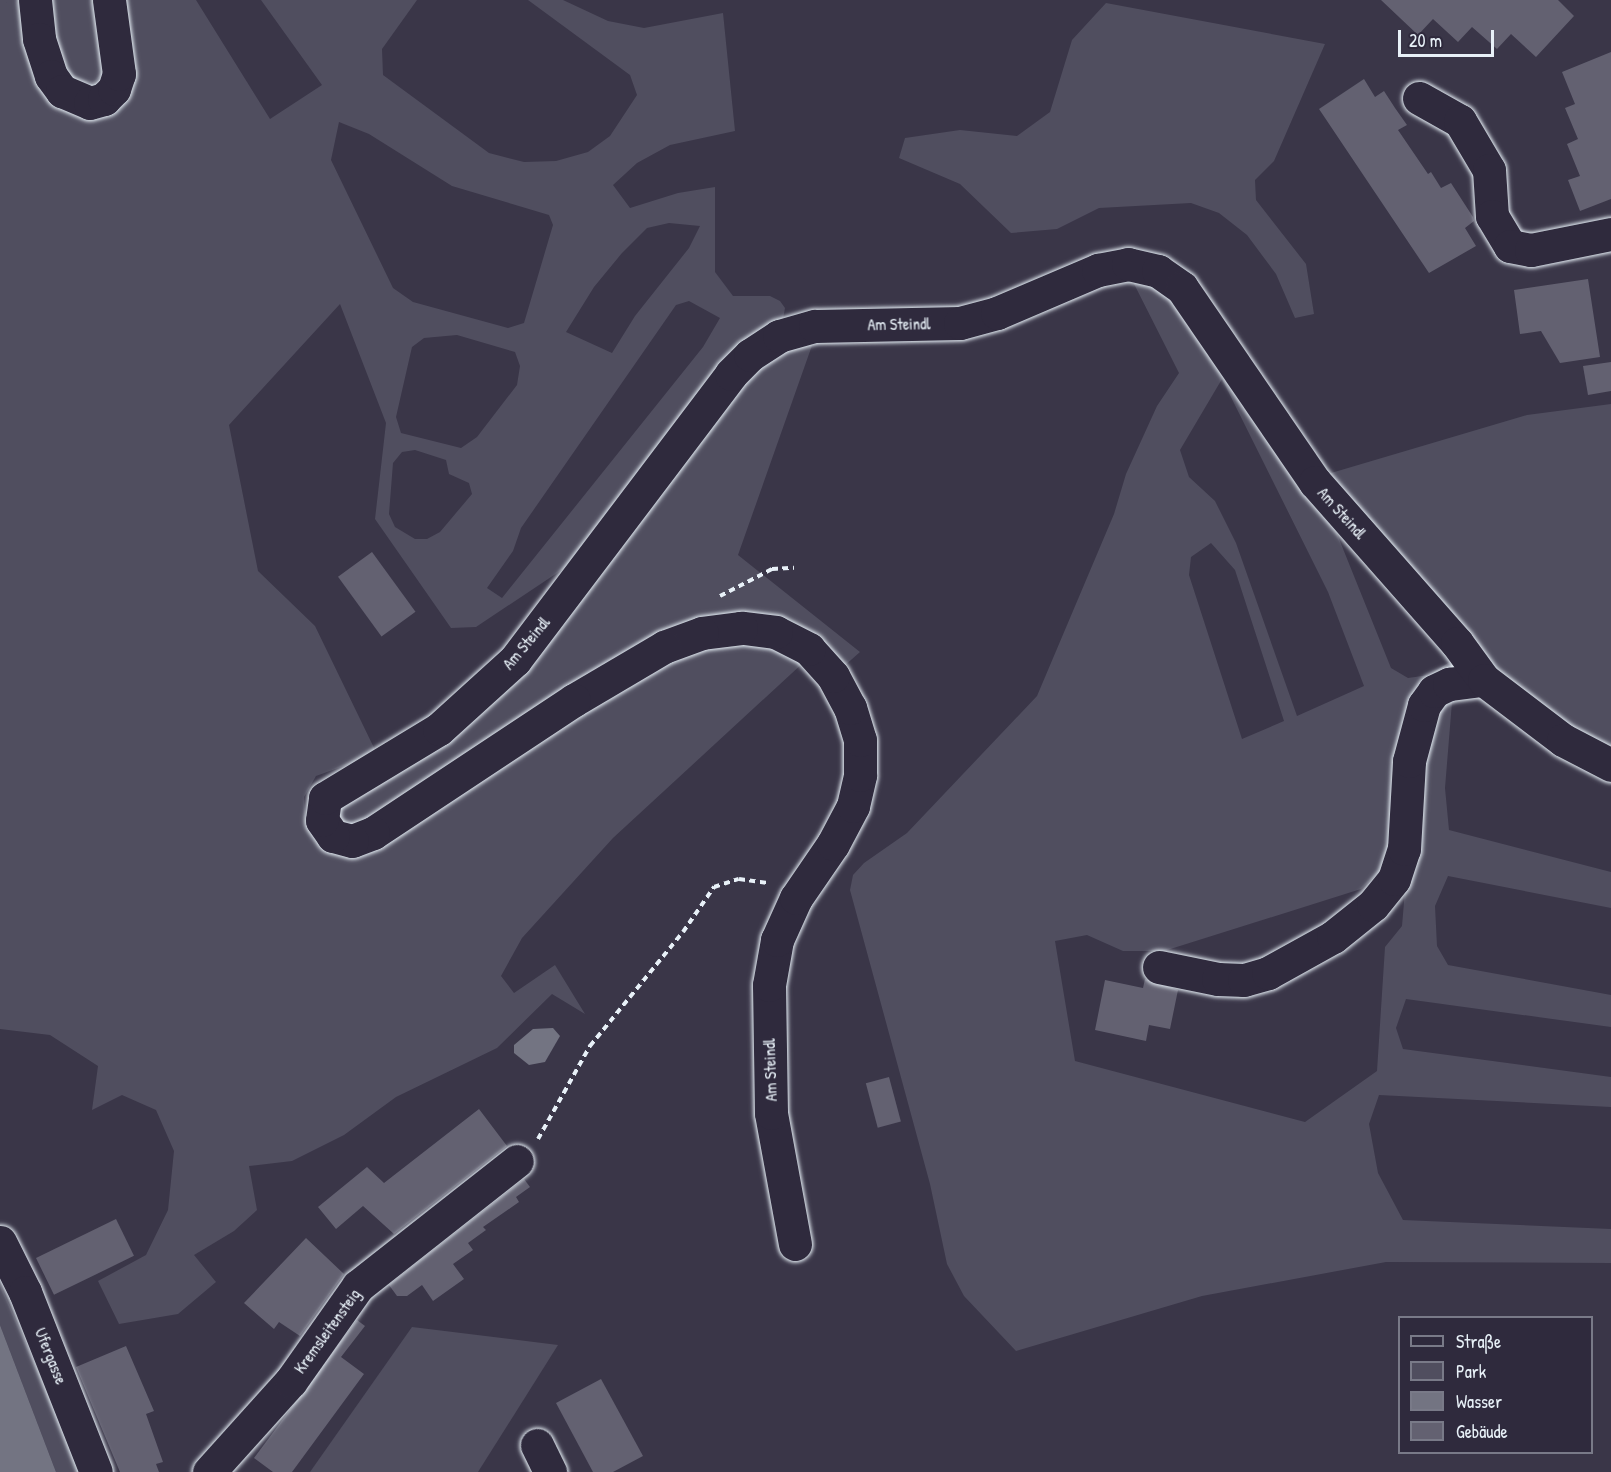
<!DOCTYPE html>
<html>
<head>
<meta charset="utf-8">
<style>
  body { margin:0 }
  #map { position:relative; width:1611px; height:1472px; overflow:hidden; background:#3a3648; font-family:"Patrick Hand",sans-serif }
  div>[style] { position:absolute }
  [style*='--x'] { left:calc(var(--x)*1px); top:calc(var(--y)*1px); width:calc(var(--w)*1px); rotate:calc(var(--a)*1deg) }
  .green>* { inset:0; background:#504e5f }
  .water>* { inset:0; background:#737482 }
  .building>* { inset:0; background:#636171; transform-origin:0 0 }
  .path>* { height:4px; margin-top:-2px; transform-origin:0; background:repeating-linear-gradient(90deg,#e8f1f8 0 6px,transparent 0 10.5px) }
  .roads { filter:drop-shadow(0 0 2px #e8f1f8) drop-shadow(0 0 2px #e8f1f8) }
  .minor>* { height:33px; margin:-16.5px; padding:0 16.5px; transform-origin:16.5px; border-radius:16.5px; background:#2f2a3d }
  span { translate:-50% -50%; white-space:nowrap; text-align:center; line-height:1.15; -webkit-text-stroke:4.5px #2f2a3d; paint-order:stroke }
  .street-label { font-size:16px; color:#e8f1f8 }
  .legend { position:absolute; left:1398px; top:1316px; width:195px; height:138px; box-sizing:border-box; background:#2f2a3d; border:2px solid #797a88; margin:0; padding:8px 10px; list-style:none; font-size:18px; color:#e8f1f8 }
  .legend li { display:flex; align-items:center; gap:12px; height:30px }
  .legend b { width:30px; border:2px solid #797a88 }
  .scale { position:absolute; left:1398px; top:30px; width:96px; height:27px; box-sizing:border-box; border:3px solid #e8f1f8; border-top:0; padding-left:8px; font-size:18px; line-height:21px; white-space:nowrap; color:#e8f1f8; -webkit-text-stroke:4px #2f2a3d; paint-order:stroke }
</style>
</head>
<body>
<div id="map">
  <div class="green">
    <div style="clip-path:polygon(evenodd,0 0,26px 0,89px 116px,110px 114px,125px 102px,132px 85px,120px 0,196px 0,270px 119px,322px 85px,261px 0,417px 0,382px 49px,383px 75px,489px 153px,524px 162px,556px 161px,588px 152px,610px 136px,637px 95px,630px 75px,528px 0,563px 0,608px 21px,644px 28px,723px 13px,735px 131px,670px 145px,637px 163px,613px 185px,630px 208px,678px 193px,715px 187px,715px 272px,733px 296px,770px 296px,780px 301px,785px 308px,783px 319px,584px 555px,476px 627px,451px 628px,375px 519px,386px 423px,340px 304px,229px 425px,258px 571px,315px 626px,377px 754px,316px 776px,304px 797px,306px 826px,326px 848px,368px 822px,352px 826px,344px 823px,340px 815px,343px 806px,444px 733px,755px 361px,815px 337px,738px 555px,860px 652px,825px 683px,804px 662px,613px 838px,522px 938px,501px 976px,514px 993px,555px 965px,585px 1014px,552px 994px,497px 1048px,396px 1097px,344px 1135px,292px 1161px,249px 1166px,257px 1210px,234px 1231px,194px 1255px,216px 1282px,178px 1314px,119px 1324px,98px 1281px,146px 1255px,168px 1210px,174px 1151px,156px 1110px,122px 1095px,92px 1110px,98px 1066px,50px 1035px,0 1029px,0 0,339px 122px,369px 134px,452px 186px,549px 215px,553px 225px,524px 323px,508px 328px,413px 302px,393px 288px,331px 160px,339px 122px,0 0,669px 223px,700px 226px,689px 248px,635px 316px,612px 353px,566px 332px,594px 287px,622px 253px,647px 228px,669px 223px,0 0,689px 301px,720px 318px,703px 347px,502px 598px,487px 588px,513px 551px,521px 528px,676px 305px,689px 301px,0 0,457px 335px,515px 352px,520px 366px,517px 385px,477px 437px,461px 448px,401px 433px,396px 417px,412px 347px,424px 338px,457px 335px,0 0,415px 450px,446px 460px,449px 474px,469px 483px,472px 494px,440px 532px,427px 539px,415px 539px,395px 527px,389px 514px,393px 463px,402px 452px,415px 450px)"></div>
    <div style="clip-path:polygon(44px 0,101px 0,103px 74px,94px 83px,69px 81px)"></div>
    <div style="clip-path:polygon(1106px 3px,1325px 44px,1274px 161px,1255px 180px,1256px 200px,1306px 264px,1314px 314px,1295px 318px,1276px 274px,1247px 235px,1219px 213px,1191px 203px,1099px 208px,1057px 229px,1011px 233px,960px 184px,899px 158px,905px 138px,960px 130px,1017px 136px,1050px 112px,1072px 40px)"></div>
    <div style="clip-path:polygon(evenodd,1128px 272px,1154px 279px,1177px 295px,1274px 441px,1325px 504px,1391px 668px,1408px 678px,1429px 675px,1456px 658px,1463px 671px,1429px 685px,1416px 701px,1400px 758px,1391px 845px,1383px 868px,1361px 889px,1164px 951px,1123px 951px,1087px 935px,1055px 941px,1075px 1061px,1305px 1122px,1377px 1071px,1385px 947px,1402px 926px,1416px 761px,1430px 710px,1438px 697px,1453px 690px,1445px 788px,1449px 830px,1611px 872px,1611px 908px,1448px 876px,1435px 906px,1437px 946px,1448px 965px,1611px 995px,1611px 1027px,1406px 999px,1396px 1028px,1403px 1049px,1611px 1077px,1611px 1107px,1379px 1095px,1369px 1124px,1378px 1173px,1403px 1220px,1611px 1229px,1611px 1263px,1386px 1262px,1202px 1296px,1016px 1351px,964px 1296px,947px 1264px,930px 1184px,850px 890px,853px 875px,864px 863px,907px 833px,1037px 696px,1114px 514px,1126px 474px,1157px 406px,1179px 373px,1128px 272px,1222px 379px,1328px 592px,1364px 686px,1297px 716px,1236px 543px,1215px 501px,1189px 477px,1180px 450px,1222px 379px,1128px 272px,1211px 543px,1235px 570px,1284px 721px,1242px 739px,1189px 575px,1191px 557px,1211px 543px)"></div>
    <div style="clip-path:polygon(1611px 404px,1611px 755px,1490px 670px,1321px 476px,1527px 415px)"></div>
    <div style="clip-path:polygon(0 1284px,72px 1449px,79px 1472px,56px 1472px,0 1325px)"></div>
    <div style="clip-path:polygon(412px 1327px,558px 1345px,478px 1472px,310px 1472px)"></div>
  </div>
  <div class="water">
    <div style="clip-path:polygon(553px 1028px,560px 1036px,545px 1062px,529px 1065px,514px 1053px,514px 1045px,533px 1029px)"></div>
    <div style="clip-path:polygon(0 1325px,56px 1472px,0 1472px)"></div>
  </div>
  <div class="building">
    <div style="clip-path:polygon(1381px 0,1558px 0,1574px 16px,1536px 57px,1511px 34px,1497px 49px,1472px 27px,1458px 42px,1433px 19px,1418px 35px)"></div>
    <div style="clip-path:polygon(1611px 52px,1611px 199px,1580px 211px,1568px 180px,1580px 176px,1567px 144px,1578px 139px,1565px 108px,1575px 104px,1562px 72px)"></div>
    <div style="clip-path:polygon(1364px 79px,1375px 97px,1384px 91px,1395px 108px,1407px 125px,1398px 130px,1428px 174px,1431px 172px,1441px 188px,1451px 183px,1473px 217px,1474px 221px,1465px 228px,1476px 246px,1429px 273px,1319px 109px)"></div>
    <div style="clip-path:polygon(1588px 279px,1600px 357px,1560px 363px,1541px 331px,1520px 334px,1514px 290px)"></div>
    <div style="clip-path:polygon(1611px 362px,1611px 391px,1588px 395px,1583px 366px)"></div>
    <div style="left:372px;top:552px;width:74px;height:42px;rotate:54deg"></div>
    <div style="clip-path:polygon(1145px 979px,1178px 990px,1170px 1029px,1149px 1025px,1146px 1041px,1095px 1030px,1105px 980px,1143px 988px)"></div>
    <div style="left:889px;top:1077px;width:46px;height:24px;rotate:75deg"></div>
    <div style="clip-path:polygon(479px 1109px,507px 1146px,394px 1234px,363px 1206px,336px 1229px,318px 1207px,367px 1167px,384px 1183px)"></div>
    <div style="clip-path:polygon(524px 1179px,530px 1187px,516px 1197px,519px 1202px,483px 1227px,486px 1230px,468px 1243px,473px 1250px,453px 1264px,464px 1279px,433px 1301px,422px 1285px,407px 1296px,397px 1296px,389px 1285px)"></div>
    <div style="left:116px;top:1219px;width:41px;height:89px;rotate:64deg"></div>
    <div style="clip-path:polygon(306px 1238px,344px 1274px,300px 1336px,279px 1322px,274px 1329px,244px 1303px)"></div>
    <div style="clip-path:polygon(357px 1320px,365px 1326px,341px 1357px,364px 1374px,292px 1472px,273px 1472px,254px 1458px)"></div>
    <div style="clip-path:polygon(126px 1346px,154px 1411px,146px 1414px,163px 1462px,156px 1464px,159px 1472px,120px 1472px,76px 1367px)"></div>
    <div style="clip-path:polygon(601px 1379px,643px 1456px,613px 1472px,593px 1472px,556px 1403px)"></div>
  </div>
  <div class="path">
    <div style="--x:720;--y:596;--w:59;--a:-27.4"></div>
    <div style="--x:772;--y:569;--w:22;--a:-3"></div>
    <div style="--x:538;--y:1139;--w:107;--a:-60.8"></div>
    <div style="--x:590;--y:1046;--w:147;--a:-50.8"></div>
    <div style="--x:683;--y:932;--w:55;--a:-55.4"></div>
    <div style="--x:714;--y:887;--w:26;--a:-18"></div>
    <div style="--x:739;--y:879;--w:29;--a:8"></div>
  </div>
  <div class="roads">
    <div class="minor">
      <div style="--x:35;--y:0;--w:39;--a:84"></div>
      <div style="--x:39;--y:39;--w:39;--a:72"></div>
      <div style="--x:51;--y:76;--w:19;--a:54"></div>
      <div style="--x:62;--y:91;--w:30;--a:23"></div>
      <div style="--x:90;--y:103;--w:15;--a:-16"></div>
      <div style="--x:104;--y:99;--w:14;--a:-45"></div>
      <div style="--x:114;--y:89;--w:16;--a:-72"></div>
      <div style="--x:119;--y:74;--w:75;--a:-97.7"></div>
      <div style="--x:1419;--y:98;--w:47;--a:29.3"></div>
      <div style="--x:1460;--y:121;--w:57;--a:59.4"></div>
      <div style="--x:1489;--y:170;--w:46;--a:86.3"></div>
      <div style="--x:1492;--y:216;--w:35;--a:59"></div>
      <div style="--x:1510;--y:246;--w:21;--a:11"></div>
      <div style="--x:1531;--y:250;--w:82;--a:-11.3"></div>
      <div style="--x:1159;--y:967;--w:60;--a:11.5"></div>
      <div style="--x:1218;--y:979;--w:26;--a:2"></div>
      <div style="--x:1244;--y:980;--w:25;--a:-16"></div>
      <div style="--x:1268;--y:973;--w:74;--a:-29"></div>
      <div style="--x:1333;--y:937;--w:51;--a:-38.7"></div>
      <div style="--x:1373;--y:905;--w:33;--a:-51"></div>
      <div style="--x:1394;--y:879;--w:32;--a:-72"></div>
      <div style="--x:1404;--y:849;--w:88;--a:-86.7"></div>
      <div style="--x:1409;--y:761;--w:58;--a:-75"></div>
      <div style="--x:1424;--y:705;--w:17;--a:-54"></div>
      <div style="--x:1434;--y:691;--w:17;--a:-25"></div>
      <div style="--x:1449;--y:684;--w:35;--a:-7"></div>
      <div style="--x:0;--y:1242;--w:56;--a:63.4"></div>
      <div style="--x:25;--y:1292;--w:193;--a:68.5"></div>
      <div style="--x:795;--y:1244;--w:133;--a:-100.4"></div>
      <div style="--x:771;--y:1113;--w:128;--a:-90.9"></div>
      <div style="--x:769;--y:985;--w:46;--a:-79.9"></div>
      <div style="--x:777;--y:940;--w:46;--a:-65.7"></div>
      <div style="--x:796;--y:898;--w:65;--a:-55.6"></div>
      <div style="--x:833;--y:844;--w:43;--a:-62.2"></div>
      <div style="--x:853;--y:806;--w:32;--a:-77"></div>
      <div style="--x:860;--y:775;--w:35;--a:-90"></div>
      <div style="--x:860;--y:740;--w:34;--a:-107"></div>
      <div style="--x:850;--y:708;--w:36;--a:-118"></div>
      <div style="--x:833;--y:676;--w:36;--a:-132"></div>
      <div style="--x:809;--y:649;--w:37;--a:-153"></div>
      <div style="--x:776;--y:632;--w:35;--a:-173"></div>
      <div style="--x:741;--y:628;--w:39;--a:173"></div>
      <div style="--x:702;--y:633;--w:40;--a:159.8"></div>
      <div style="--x:664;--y:647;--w:104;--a:149.5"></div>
      <div style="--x:574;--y:700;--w:241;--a:146.5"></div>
      <div style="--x:373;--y:833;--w:22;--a:159"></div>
      <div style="--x:352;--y:841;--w:20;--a:-165"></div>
      <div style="--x:333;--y:836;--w:19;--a:-125"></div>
      <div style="--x:322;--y:820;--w:22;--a:-82"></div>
      <div style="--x:325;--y:798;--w:133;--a:-31.2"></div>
      <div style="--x:439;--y:729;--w:103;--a:-42.2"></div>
      <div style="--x:515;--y:660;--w:358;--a:-52.9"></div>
      <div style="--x:731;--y:374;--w:27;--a:-45"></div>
      <div style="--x:750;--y:355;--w:35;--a:-33"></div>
      <div style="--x:779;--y:336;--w:37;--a:-16"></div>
      <div style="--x:815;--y:326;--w:145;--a:-1.2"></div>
      <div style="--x:960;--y:323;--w:38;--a:-15"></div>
      <div style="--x:997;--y:313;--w:110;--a:-23.1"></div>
      <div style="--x:1098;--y:270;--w:31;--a:-11"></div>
      <div style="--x:1128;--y:264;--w:31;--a:13"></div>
      <div style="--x:1158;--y:271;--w:29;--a:35"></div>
      <div style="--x:1182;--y:288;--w:235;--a:55.6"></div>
      <div style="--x:1315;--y:482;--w:215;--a:48.6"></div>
      <div style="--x:1457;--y:643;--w:46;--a:53.9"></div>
      <div style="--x:1484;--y:680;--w:99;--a:37.2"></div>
      <div style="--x:1563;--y:740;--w:54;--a:27.5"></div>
      <div style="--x:537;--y:1445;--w:30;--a:64"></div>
      <div style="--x:209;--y:1472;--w:122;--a:-48"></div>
      <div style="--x:291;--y:1381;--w:116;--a:-54.8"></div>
      <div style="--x:358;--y:1286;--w:202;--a:-38.2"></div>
    </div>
  </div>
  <div class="street-label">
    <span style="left:899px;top:324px;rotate:-1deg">Am Steindl</span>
    <span style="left:1342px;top:513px;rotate:48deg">Am Steindl</span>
    <span style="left:526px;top:643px;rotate:-50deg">Am Steindl</span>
    <span style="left:770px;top:1070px;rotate:-92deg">Am Steindl</span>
    <span style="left:327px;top:1331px;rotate:-54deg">Kremsleitensteig</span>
    <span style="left:51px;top:1356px;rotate:68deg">Ufergasse</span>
  </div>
  <ul class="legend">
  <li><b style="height:8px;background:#2f2a3d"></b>Straße</li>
  <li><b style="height:16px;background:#504e5f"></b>Park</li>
  <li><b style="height:16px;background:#737482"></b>Wasser</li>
  <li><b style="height:16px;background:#636171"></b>Gebäude</li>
  </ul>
  <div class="scale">20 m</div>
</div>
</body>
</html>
